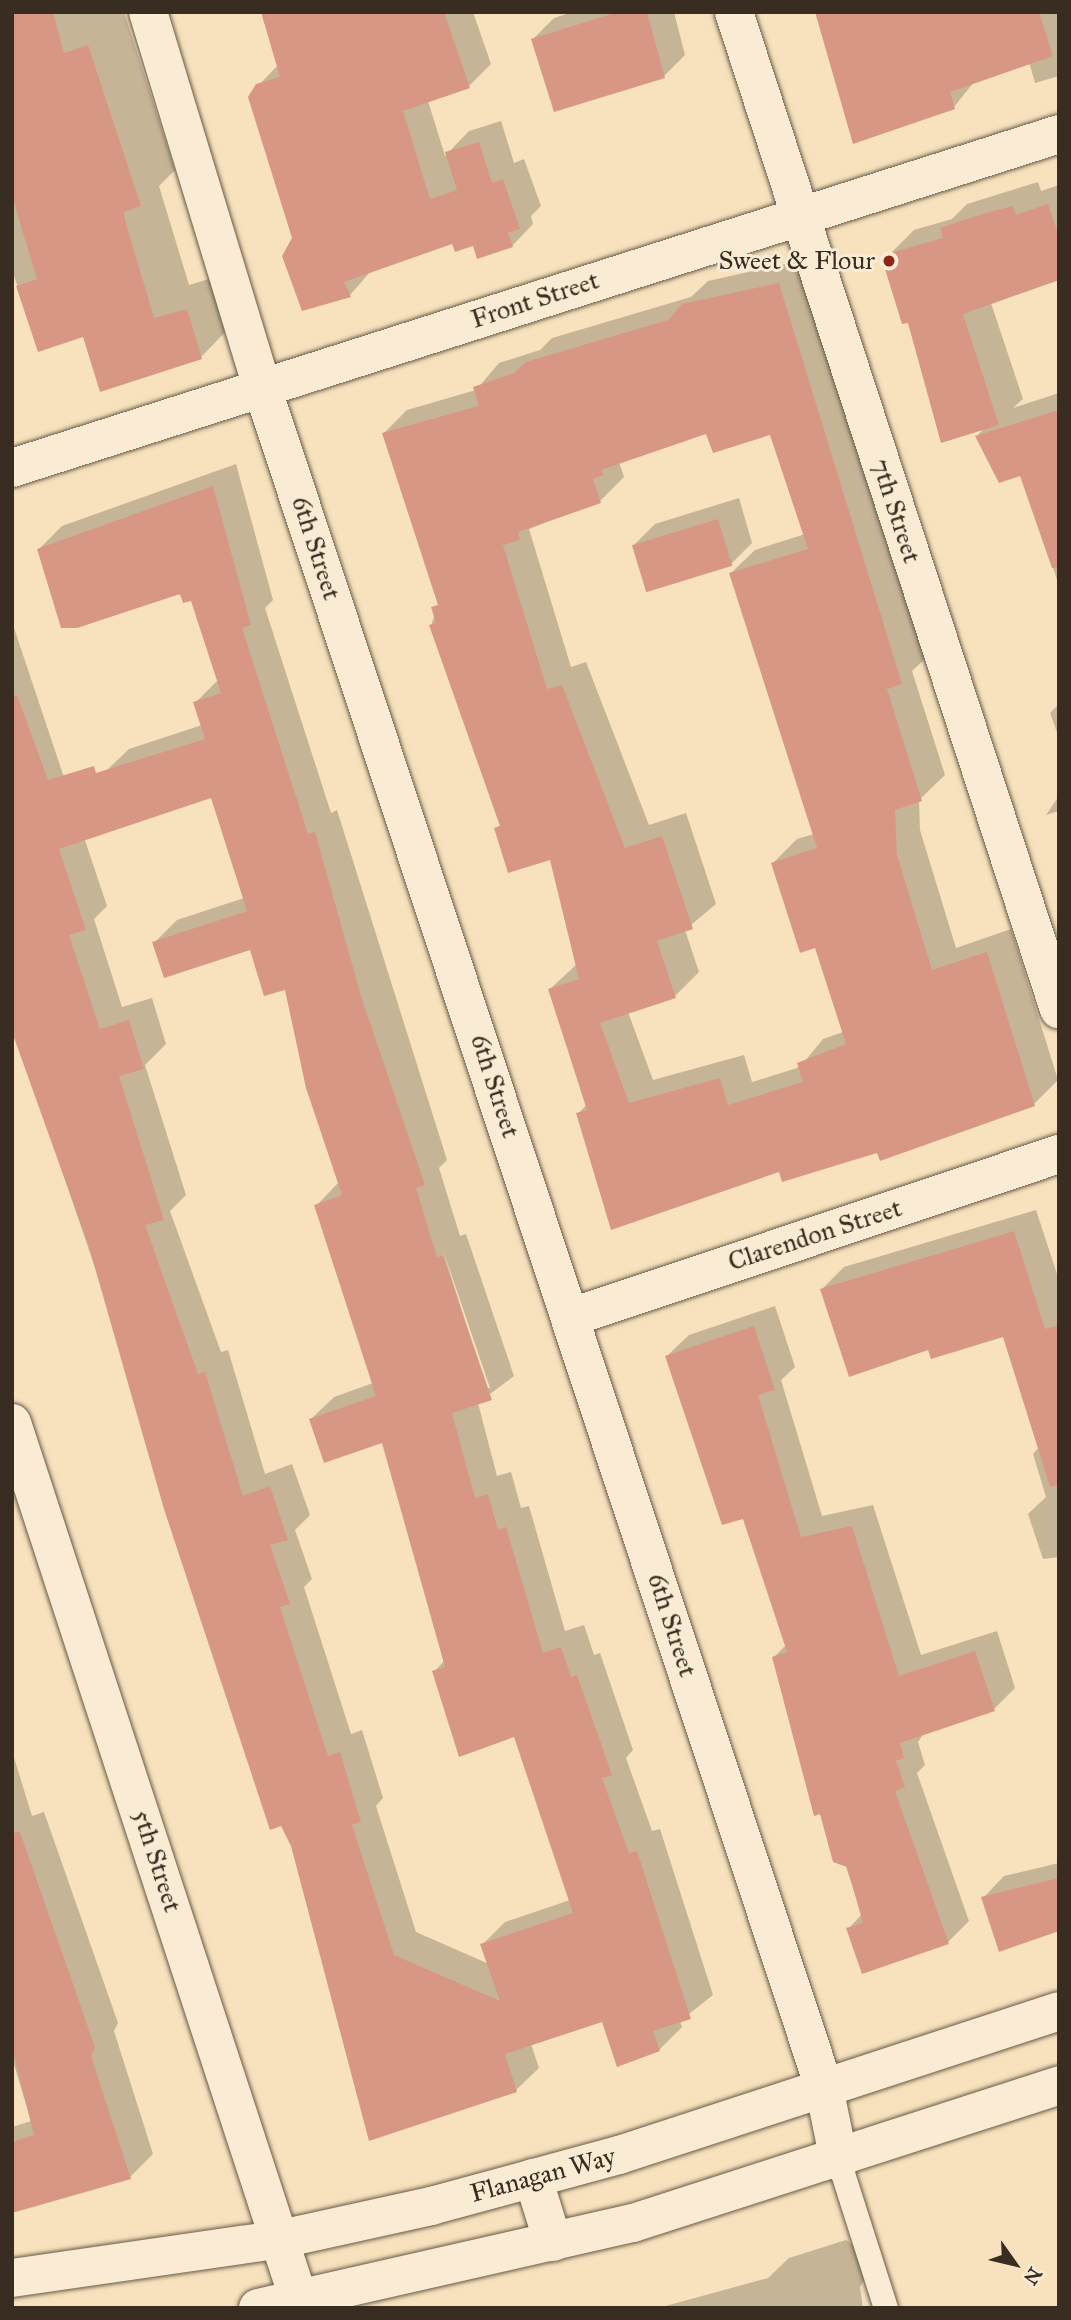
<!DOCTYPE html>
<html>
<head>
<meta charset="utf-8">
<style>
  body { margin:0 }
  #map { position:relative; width:1071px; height:2320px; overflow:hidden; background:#f8e1bd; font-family:"IM FELL Great Primer",serif }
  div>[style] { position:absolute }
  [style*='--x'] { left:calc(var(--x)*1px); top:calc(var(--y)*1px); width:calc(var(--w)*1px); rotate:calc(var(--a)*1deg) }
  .shadow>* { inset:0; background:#0003 }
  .building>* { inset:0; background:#d89785; transform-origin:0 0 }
  .roads { filter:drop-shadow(0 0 2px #685a47) drop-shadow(0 0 2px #685a47) }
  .lane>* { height:24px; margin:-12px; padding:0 12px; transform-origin:12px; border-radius:12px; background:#faecd4 }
  .street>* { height:38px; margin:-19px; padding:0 19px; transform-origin:19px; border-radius:19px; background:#faecd4 }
  .secondary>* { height:38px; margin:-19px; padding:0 19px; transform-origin:19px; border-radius:19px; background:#faecd4 }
  .dots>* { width:19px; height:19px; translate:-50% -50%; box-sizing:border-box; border:4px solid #faecd4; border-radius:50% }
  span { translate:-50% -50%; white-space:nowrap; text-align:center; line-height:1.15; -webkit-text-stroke:6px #faecd4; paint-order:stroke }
  .poi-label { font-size:26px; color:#382d20 }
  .right { translate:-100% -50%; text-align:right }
  .street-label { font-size:26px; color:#382d20 }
  .frame { position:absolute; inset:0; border:14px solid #382d20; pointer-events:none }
  .north { position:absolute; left:980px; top:2229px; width:70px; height:70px; -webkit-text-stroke:5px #faecd4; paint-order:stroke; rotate:124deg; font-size:19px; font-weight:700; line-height:28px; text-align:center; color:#382d20 }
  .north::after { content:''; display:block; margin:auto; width:24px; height:32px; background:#382d20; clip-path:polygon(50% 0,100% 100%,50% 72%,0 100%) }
</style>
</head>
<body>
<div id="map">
  <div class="shadow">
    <div style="clip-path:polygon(12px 12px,124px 12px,175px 170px,159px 186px,189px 285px,222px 275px,235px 322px,201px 357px,85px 335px,39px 350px,12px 270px)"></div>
    <div style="clip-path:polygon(261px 12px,473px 12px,491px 64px,469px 86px,428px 101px,445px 156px,469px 131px,501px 121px,514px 163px,524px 159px,541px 206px,531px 216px,533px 224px,512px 246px,453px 242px,371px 271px,350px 295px,294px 238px,258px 86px,278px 65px)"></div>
    <div style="clip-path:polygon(573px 12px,674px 12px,685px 55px,664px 76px,533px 39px,554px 18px)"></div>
    <div style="clip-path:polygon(1021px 12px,1059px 12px,1059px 76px,1035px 83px,1029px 62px,974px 82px,954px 107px,855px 142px)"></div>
    <div style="clip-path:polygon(1038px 182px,1041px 191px,1059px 185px,1059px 280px,991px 303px,1023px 399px,1013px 408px,1059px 393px,1059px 586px,1022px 473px,977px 436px,985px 427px,889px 255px,914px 230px,952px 219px,967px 204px)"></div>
    <div style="clip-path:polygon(evenodd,803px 260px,925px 659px,912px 671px,945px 775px,919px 800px,920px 830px,956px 948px,1011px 929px,1058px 1080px,1034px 1104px,878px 1150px,780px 1170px,578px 1114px,587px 1104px,550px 989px,577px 964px,551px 858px,496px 829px,501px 824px,431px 626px,439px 601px,384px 433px,407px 410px,476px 390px,499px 363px,540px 350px,552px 338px,691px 297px,708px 281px,803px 260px,707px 432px,771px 433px,805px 534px,755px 550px,731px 573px,814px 834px,797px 839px,773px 863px,816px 946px,843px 1032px,823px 1039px,800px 1067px,752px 1082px,744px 1055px,653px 1080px,628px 1012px,675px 996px,699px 972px,685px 930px,716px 904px,686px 813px,649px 825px,586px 662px,571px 667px,529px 529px,600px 501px,624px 477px,619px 462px,707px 432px)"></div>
    <div style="clip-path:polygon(evenodd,236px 464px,273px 600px,265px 608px,331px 813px,337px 810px,447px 1160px,439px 1168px,460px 1236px,466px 1234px,514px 1376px,478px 1403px,497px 1476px,511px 1472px,521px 1508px,529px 1506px,565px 1631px,584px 1625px,594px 1655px,600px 1653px,633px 1750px,626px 1758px,652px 1831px,660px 1829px,713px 1995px,680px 2021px,682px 2027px,659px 2050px,604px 2020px,531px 2044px,539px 2068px,516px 2090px,292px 1846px,12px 1024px,12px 622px,107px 906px,94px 919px,122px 1007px,152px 998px,166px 1044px,145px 1065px,186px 1195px,170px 1211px,221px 1352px,228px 1350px,265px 1474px,292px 1464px,310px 1515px,295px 1530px,312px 1579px,304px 1587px,351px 1734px,362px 1730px,383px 1798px,376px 1806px,416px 1932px,489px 1964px,482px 1945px,505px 1922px,570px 1900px,515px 1735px,434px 1672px,445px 1660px,383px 1441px,311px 1419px,334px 1397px,373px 1383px,316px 1206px,338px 1183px,286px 988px,252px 948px,154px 943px,177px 920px,244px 898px,212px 796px,106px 771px,129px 749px,202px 725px,195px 703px,218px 680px,192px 599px,39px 549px,62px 526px,236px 464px,442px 1247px,490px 1388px,486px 1388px,442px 1247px)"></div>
    <div style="clip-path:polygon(739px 498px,752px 543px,731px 564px,634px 545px,655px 524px)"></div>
    <div style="clip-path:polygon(1059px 704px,1059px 738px,1050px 713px)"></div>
    <div style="clip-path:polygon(1059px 796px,1059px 811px,1046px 815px)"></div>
    <div style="clip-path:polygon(1036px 1210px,1059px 1280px,1059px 1557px,1043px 1559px,1028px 1514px,1046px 1497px,1033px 1454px,1039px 1447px,1004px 1335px,929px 1348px,822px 1289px,844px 1267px)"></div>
    <div style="clip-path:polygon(775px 1306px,795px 1367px,781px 1380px,822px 1516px,873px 1505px,921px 1655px,997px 1631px,1015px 1688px,994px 1709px,924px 1733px,918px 1742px,925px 1765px,917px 1773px,969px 1921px,948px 1942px,848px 1929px,862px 1914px,774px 1657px,786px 1645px,744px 1517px,667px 1356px,689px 1335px)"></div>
    <div style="clip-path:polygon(12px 1751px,32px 1816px,44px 1812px,118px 2023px,114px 2031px,153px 2154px,130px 2177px,12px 2212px,12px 2127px,31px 2121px,12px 2058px)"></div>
    <div style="clip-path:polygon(1059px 1863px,1059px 1930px,983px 1898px,1004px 1876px)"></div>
    <div style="clip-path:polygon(846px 2240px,875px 2260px,860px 2287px,863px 2308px,658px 2308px,768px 2278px,789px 2258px)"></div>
  </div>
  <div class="building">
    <div style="clip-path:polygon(12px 12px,53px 12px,64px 53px,88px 45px,141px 206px,124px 212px,125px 220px,154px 318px,187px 309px,202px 359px,100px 392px,83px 337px,38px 352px,16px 286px,37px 279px,12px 196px)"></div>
    <div style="clip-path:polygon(261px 12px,444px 12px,470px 88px,403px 111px,430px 199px,457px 190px,445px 152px,479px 142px,492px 183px,503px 179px,520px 229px,508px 233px,513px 247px,477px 259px,473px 246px,455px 252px,452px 244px,344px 282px,351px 297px,302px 311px,282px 256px,292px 238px,248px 97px,256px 84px,280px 77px)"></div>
    <div style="clip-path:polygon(618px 12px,647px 12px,665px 78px,554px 112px,531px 39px)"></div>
    <div style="clip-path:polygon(815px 12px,1039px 12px,1053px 56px,950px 92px,955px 109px,853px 144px)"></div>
    <div style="clip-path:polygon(1048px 204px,1059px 237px,1059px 280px,963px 314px,999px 425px,941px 443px,908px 323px,902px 324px,885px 269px,887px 254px,943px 238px,940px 228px,989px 212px,1013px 206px,1016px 215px)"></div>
    <div style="clip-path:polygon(evenodd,779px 283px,902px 684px,887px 689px,922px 801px,895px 810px,897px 855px,932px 970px,987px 952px,1035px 1106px,880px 1161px,877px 1153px,782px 1182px,779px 1172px,611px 1230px,576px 1113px,587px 1110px,548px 989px,579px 979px,550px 860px,508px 873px,494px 828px,500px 826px,429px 625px,436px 623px,431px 607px,438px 605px,382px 433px,479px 406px,473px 387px,514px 373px,526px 362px,668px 320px,682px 304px,779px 283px,706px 434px,713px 453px,770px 435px,808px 549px,729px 573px,817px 848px,771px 863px,800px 953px,815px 948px,846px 1044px,797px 1063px,803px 1082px,728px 1105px,720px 1078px,629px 1103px,600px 1023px,676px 998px,657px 941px,693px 929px,662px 836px,625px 848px,562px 685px,547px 689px,503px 545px,520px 540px,518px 532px,601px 503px,593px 479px,604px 475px,601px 470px,706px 434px)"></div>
    <div style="clip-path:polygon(1059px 410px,1059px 567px,1052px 568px,1020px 476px,999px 483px,975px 436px)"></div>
    <div style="clip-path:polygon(evenodd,213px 486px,251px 625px,242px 628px,308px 834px,315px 832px,361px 996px,425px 1185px,416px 1188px,437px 1257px,443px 1256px,492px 1400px,452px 1413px,475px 1498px,488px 1494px,498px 1530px,506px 1527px,543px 1653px,561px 1647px,571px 1677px,577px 1675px,612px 1775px,602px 1778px,629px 1853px,637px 1851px,691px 2019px,653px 2031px,660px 2051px,617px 2067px,602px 2022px,505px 2054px,517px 2092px,369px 2141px,291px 1846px,281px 1826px,270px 1830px,164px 1509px,89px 1247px,12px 1032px,12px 696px,17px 695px,48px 780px,94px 766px,96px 773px,205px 739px,193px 702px,221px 693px,191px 601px,183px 603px,180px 594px,77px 628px,61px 628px,37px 549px,213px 486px,211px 798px,247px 911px,152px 942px,164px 978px,250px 950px,264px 996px,285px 990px,306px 1088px,342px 1195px,314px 1205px,376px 1396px,309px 1419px,324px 1463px,382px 1443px,445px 1667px,432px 1671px,459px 1757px,514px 1737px,573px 1913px,480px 1944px,500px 2001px,394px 1955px,352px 1825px,361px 1822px,340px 1752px,328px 1756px,280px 1607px,290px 1604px,270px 1545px,288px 1540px,270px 1486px,243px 1496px,205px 1372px,198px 1374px,145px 1225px,164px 1220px,119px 1076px,144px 1069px,129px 1020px,100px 1029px,69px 935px,86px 930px,59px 849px,211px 798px)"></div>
    <div style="left:718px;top:519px;width:49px;height:90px;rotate:73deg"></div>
    <div style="clip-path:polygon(1014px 1231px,1045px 1329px,1059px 1325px,1059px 1485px,1050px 1487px,1003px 1337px,931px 1359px,928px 1350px,849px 1377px,820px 1289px)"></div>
    <div style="clip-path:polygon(754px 1326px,775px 1390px,758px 1395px,801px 1537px,852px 1526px,899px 1676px,975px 1651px,995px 1711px,900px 1743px,904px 1758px,896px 1761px,905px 1787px,895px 1791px,949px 1944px,862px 1974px,846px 1928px,863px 1923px,847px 1867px,833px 1862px,820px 1814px,814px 1816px,772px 1657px,787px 1652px,743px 1519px,722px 1525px,665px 1356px)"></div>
    <div style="clip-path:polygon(20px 1832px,95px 2047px,91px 2056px,131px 2179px,12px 2213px,12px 2142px,34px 2135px,12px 2048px,12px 1833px)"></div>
    <div style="clip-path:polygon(1059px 1878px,1059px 1931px,999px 1952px,981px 1897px)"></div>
  </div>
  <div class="roads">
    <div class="lane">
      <div style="--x:839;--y:2161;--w:154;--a:72.3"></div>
    </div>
    <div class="street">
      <div style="--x:148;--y:12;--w:392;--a:73.1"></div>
      <div style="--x:262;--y:387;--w:1790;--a:71.71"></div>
      <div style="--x:824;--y:2087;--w:76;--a:78.5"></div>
      <div style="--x:734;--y:12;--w:1049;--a:71.95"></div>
      <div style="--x:572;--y:1317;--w:514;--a:-18.51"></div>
      <div style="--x:12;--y:1423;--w:923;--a:71.88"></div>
      <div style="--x:533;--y:2178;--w:67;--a:72.6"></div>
      <div style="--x:12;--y:2278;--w:272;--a:-8.2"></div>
      <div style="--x:281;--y:2239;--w:154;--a:-12.4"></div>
      <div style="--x:431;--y:2206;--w:195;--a:-15.2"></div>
      <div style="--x:619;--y:2155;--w:463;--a:-18.1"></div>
      <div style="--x:258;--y:2308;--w:385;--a:-12.8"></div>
      <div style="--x:633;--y:2223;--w:448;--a:-17.9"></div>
    </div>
    <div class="secondary">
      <div style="--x:12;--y:468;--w:1099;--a:-17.69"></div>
    </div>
  </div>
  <div class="dots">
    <div style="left:889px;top:261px;background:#8f2418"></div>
  </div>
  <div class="poi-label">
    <span class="right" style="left:875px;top:261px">Sweet &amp; Flour</span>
  </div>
  <div class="street-label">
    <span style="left:535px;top:300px;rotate:-18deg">Front Street</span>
    <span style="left:896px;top:511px;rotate:72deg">7th Street</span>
    <span style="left:316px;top:548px;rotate:72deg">6th Street</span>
    <span style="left:495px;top:1086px;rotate:72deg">6th Street</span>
    <span style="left:815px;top:1235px;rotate:-18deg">Clarendon Street</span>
    <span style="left:672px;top:1625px;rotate:72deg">6th Street</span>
    <span style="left:157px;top:1861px;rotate:72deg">5th Street</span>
    <span style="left:543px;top:2175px;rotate:-15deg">Flanagan Way</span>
  </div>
  <div class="frame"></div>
  <div class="north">N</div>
</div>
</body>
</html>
